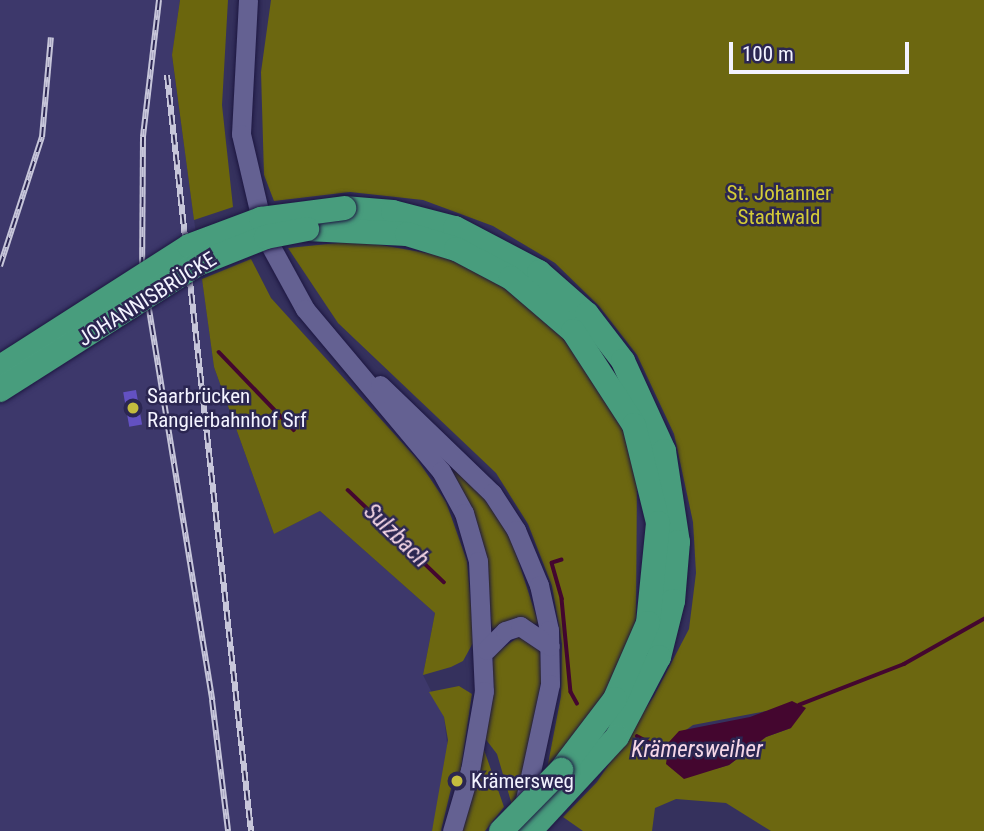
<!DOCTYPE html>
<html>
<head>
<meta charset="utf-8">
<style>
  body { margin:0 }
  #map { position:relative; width:984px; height:831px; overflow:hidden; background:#35315d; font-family:"Roboto Condensed",sans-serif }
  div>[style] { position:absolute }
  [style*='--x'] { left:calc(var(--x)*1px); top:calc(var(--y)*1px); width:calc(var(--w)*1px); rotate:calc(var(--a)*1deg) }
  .built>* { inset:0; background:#3d386b }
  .green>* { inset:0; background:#6b660d }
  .forest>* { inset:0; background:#6c6710 }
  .water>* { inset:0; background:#44062f }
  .stream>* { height:3.5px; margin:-1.75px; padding:0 1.75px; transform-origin:1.75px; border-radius:1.75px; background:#44062f }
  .building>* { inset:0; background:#6351c2; transform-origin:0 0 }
  .roads { filter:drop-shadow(0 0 2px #1d1741) drop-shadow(0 0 2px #1d1741) }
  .secondary>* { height:19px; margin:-9.5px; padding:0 9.5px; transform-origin:9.5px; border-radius:9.5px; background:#646192 }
  .highway>* { height:24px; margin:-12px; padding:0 12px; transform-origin:12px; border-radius:12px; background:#489d7d }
  .rail>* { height:6px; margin-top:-3px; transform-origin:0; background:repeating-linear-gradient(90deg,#2b2651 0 10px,#c7c6da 0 20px); box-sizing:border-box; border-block:2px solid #c7c6da }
  .bridges { filter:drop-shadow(0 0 2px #1d1741) drop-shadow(0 0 2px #1d1741) }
  .highway-bridge>* { height:24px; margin:-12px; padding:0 12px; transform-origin:12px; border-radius:12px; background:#489d7d }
  .dots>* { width:19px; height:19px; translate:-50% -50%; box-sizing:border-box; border:4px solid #2b2651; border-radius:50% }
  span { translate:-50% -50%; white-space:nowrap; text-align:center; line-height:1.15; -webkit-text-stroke:5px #2b2651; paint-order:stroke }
  .park-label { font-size:21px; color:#d3cb37 }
  .street-label { font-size:21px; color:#f3f3ff }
  .poi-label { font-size:21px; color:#f3f3ff }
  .left { translate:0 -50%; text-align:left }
  .water-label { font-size:23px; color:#f5d6e6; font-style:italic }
  .scale { position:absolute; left:729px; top:42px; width:180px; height:32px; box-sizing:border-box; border:4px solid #f3f3ff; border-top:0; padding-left:9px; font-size:21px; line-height:24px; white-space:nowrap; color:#f3f3ff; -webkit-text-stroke:5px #2b2651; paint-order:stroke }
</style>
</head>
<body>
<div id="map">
  <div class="built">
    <div style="clip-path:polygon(0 0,180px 0,172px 56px,214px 367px,274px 534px,320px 511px,435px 613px,423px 675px,444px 717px,449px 760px,432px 831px,0 831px)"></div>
  </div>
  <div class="green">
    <div style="clip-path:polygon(180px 0,228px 0,222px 105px,233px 207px,194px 220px,172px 55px)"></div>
  </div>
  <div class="forest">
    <div style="clip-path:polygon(evenodd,271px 0,984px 0,984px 831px,771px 831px,726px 803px,676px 799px,655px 808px,652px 831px,583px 831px,563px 817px,597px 782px,654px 696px,689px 629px,696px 573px,693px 522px,674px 434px,637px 355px,599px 306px,555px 263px,493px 226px,423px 200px,350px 192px,274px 201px,264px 175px,261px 72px,271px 0,766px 711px,791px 728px,766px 737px,729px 765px,715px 769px,665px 756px,669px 742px,693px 725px,766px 711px)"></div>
    <div style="clip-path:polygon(358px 241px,438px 255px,486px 274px,524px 299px,555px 327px,614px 408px,629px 445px,637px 476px,636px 619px,621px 664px,599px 704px,547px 769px,561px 696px,562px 644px,552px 586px,528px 524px,496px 473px,338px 323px,288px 248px)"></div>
    <div style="clip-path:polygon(251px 259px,271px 298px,417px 459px,446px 502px,467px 561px,474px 641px,463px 661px,451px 667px,423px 675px,435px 613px,320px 511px,274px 534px,214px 367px,202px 279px)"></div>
    <div style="clip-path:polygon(416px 424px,468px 475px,510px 535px,539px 625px,520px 620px,492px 629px,488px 585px)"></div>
    <div style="clip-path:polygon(521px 635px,540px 649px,542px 678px,514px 812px,497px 754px,484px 737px,493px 655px)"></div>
    <div style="clip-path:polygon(459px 686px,472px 694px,460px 775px,454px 776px,441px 831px,432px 831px,448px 740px,444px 717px,429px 692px)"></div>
    <div style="clip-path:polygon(482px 744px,504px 807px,485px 831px,459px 831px)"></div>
  </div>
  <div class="water">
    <div style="clip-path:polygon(792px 701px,806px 708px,791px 728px,766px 737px,729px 765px,684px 779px,666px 764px,669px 742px,679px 731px,750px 717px)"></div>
  </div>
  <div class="stream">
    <div style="--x:219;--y:352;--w:108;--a:46.1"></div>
    <div style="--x:348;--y:490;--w:133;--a:43.8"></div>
    <div style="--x:562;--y:560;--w:10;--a:163"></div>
    <div style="--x:552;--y:563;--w:37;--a:74"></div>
    <div style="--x:562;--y:599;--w:93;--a:84.5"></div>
    <div style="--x:571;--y:692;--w:13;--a:61"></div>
    <div style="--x:799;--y:705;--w:113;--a:-21.3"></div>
    <div style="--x:904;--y:664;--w:92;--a:-29.4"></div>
    <div style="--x:637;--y:736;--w:36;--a:28"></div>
  </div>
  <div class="building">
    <div style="left:136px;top:390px;width:35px;height:13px;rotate:80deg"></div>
  </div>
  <div class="roads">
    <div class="secondary">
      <div style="--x:248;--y:0;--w:134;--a:93"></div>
      <div style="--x:241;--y:134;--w:105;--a:76.8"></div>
      <div style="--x:265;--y:236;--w:83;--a:61.3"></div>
      <div style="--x:305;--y:309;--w:212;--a:50"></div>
      <div style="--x:441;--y:471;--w:48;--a:61.3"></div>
      <div style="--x:464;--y:513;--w:50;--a:73.7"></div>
      <div style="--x:478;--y:561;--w:130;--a:87.4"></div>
      <div style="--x:484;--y:691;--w:80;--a:100"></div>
      <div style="--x:470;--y:770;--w:64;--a:106.4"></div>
      <div style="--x:380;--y:385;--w:156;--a:44"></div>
      <div style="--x:492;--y:493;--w:44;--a:57"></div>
      <div style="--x:516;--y:530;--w:60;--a:67.3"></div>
      <div style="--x:539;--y:585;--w:46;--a:77.5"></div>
      <div style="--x:549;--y:630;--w:54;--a:88.9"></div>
      <div style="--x:550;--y:684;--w:128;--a:102.2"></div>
      <div style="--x:486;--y:650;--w:27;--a:-45"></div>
      <div style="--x:505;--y:631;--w:16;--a:-18"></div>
      <div style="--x:520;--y:626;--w:36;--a:34"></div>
    </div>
    <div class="highway">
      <div style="--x:344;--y:208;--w:49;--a:4.7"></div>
      <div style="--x:393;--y:212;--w:64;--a:14.5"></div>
      <div style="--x:455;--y:228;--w:95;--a:27.6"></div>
      <div style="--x:539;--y:272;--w:64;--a:41.2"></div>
      <div style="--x:587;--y:314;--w:59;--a:52.5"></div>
      <div style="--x:623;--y:361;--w:99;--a:65.5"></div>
      <div style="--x:664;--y:451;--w:92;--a:81.3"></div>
      <div style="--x:678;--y:542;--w:59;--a:94.8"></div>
      <div style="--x:673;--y:601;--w:58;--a:104"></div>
      <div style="--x:659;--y:657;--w:90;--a:117.7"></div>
      <div style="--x:617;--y:737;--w:128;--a:132.8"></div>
      <div style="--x:307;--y:229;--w:100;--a:2.9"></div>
      <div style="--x:407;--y:234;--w:51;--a:17"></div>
      <div style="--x:456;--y:249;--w:62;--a:27.8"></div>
      <div style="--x:511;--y:278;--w:82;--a:40.5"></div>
      <div style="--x:573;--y:331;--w:112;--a:57"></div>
      <div style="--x:634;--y:425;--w:101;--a:76.2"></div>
      <div style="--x:658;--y:523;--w:100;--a:95.7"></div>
      <div style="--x:648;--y:623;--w:83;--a:113.5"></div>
      <div style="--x:615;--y:699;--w:89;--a:127.3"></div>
    </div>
  </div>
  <div class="rail">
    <div style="--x:159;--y:0;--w:138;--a:96.7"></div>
    <div style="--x:143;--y:137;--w:129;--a:90.4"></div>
    <div style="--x:142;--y:266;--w:440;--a:80.8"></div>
    <div style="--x:212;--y:700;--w:132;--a:83"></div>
    <div style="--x:167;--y:75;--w:761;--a:83.66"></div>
    <div style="--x:0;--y:266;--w:136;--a:-72"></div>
    <div style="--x:42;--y:137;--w:100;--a:-84.9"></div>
  </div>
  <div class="bridges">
    <div class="highway-bridge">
      <div style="--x:0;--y:367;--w:224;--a:-32.6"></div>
      <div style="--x:189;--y:246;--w:77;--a:-20.6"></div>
      <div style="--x:261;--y:219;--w:84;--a:-7.5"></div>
      <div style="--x:0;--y:390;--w:235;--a:-32.5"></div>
      <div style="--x:198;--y:264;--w:73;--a:-21.7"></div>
      <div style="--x:266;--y:237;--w:42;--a:-11"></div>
      <div style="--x:501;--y:831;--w:86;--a:-45.5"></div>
    </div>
  </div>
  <div class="dots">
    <div style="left:133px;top:408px;background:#c4bc3e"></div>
    <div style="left:457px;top:781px;background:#c4bc3e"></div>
  </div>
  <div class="park-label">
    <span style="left:779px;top:205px">St. Johanner<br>Stadtwald</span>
  </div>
  <div class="street-label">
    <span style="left:147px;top:299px;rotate:-32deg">JOHANNISBRÜCKE</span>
  </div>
  <div class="poi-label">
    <span class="left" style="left:147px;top:408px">Saarbrücken<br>Rangierbahnhof Srf</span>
    <span class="left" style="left:471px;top:781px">Krämersweg</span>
  </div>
  <div class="water-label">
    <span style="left:396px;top:536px;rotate:44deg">Sulzbach</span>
    <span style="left:697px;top:750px">Krämersweiher</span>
  </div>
  <div class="scale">100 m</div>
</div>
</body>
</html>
